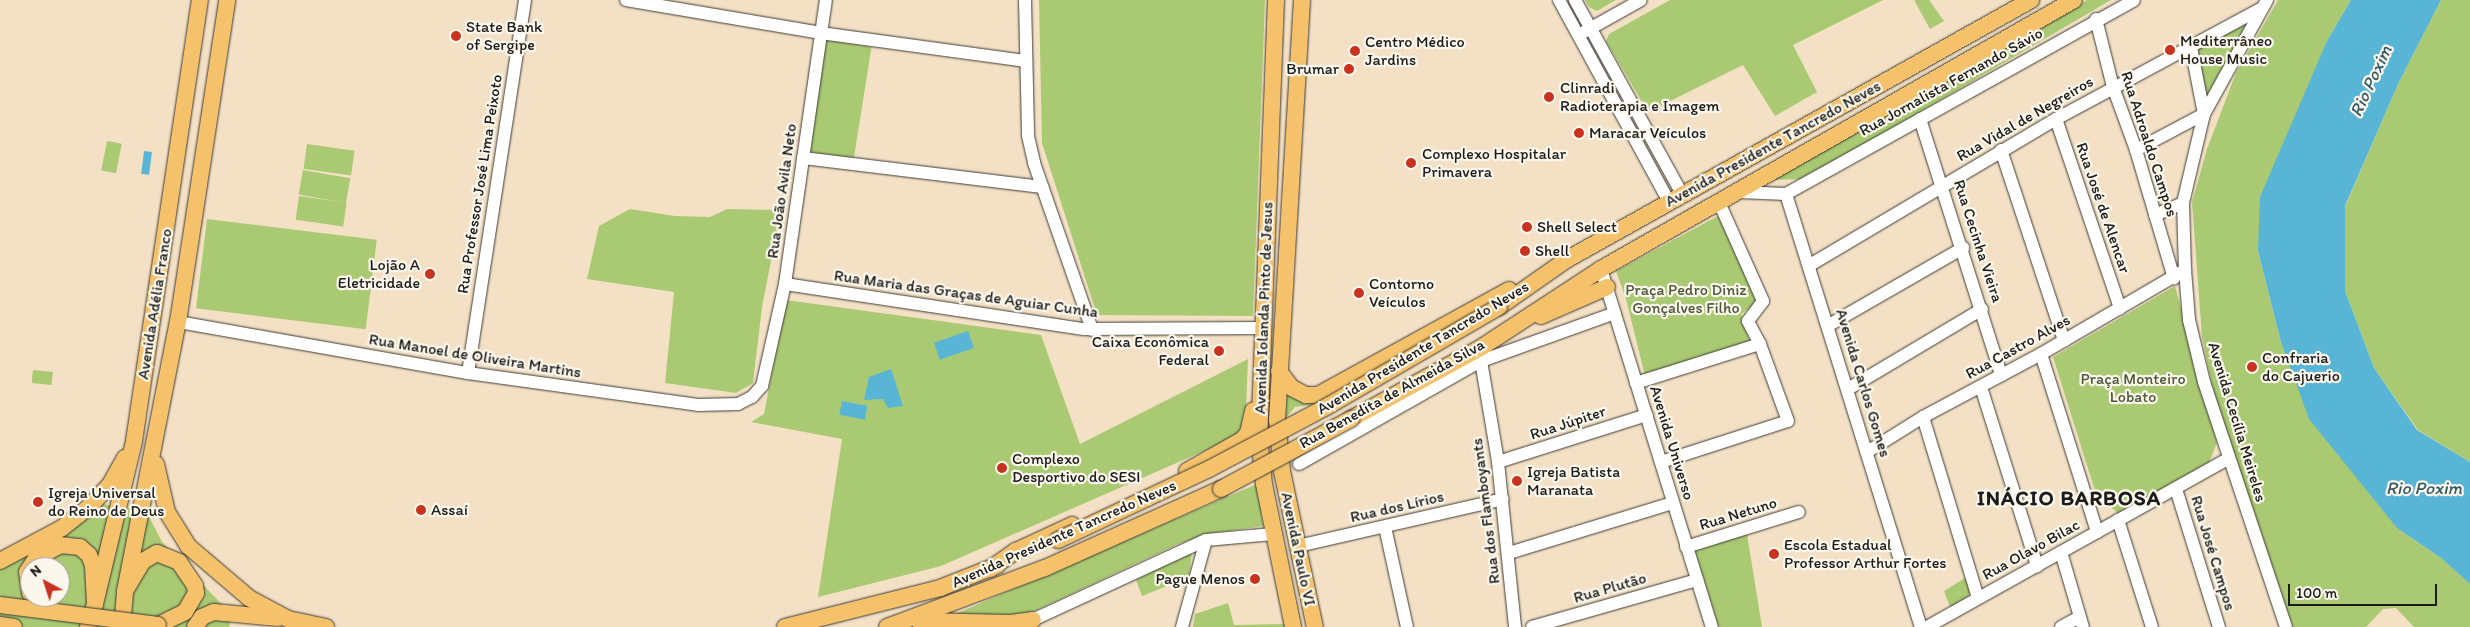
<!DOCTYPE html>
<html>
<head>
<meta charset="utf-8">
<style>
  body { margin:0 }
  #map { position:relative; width:2470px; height:627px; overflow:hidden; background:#f4e1c5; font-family:Itim,sans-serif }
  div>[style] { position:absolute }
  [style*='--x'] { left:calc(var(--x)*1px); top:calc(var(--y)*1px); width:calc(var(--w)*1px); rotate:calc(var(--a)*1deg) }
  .green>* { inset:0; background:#a9ca72; transform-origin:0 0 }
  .water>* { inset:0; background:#58b5d6; transform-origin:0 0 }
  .roads { filter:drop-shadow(0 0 1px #3c3a35) drop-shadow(0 0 1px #3c3a35) }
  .minor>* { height:12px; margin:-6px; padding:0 6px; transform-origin:6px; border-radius:6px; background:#fff }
  .major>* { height:16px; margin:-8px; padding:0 8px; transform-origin:8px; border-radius:8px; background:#f5c16b }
  .bridges { filter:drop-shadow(0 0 1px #3c3a35) drop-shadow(0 0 1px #3c3a35) }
  .major-bridge>* { height:16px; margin:-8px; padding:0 8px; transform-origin:8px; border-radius:8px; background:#f5c16b }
  .dots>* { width:14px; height:14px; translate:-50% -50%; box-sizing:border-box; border:2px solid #fbf7ec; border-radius:50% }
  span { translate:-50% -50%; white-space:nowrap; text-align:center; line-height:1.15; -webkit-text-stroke:4.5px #fbf7ec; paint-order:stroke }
  .poi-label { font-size:16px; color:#1c1c1c }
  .left { translate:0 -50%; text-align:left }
  .right { translate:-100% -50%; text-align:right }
  .street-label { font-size:16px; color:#1c1c1c }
  .park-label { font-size:16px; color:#4d593a }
  .water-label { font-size:18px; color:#345966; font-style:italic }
  .district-label { font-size:21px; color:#1c1c1c; font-weight:700; letter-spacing:1px }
  .north { position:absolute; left:20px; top:557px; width:50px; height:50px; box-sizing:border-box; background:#fbf7ec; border:1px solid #a29f99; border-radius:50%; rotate:320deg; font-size:14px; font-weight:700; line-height:20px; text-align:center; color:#1c1c1c }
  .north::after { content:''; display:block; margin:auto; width:18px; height:22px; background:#c8321e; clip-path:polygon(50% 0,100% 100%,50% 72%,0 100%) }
  .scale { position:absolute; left:2288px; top:584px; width:149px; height:22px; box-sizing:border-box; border:2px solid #1c1c1c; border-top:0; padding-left:6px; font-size:15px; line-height:18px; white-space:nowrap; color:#1c1c1c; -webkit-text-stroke:4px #fbf7ec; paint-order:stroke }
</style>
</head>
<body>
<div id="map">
  <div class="green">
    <div style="clip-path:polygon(1039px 0,1265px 0,1253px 316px,1097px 315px,1042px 143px)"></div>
    <div style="clip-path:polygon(1585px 0,1616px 0,1597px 11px,1589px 7px)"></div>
    <div style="clip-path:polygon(1670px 0,1883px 0,1793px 45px,1817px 92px,1775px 116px,1743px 65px,1648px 112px,1606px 41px,1609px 34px)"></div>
    <div style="clip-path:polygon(1914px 0,1929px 0,1944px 21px,1930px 29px)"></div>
    <div style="clip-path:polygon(2087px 0,2111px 0,1805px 179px,1771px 180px)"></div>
    <div style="clip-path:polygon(2278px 0,2351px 0,2327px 41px,2258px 251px,2281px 342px,2397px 528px,2441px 558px,2470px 584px,2470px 627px,2414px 627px,2396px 608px,2383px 609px,2366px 627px,2293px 627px,2214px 395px,2202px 337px,2192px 202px,2207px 149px,2236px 73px)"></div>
    <div style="clip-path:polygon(2441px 0,2470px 0,2470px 462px,2418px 430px,2374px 368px,2345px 291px,2345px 207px,2399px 82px)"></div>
    <div style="clip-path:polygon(2255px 8px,2206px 100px,2194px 47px)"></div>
    <div style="left:825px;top:40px;width:47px;height:113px;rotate:9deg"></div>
    <div style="left:107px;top:141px;width:15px;height:30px;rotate:11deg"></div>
    <div style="left:307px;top:144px;width:48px;height:25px;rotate:8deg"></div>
    <div style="left:303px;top:170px;width:48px;height:25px;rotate:10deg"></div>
    <div style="left:299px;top:196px;width:48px;height:24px;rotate:8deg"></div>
    <div style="clip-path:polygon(630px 209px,675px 216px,710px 217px,727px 209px,781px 210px,762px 307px,753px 383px,736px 393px,665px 383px,674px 292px,587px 279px,599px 226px)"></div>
    <div style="clip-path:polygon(1718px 216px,1758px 302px,1741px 314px,1750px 343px,1645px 376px,1626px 299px,1616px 271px)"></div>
    <div style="left:207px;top:219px;width:171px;height:90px;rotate:7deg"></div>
    <div style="clip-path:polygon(2175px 286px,2217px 442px,2207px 468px,2120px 515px,2096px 494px,2053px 357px)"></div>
    <div style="clip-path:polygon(786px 300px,1041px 335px,1080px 444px,1248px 359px,1245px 433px,941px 566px,818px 597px,842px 439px,751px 422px,764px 414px)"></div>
    <div style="left:33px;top:370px;width:20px;height:13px;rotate:6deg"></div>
    <div style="clip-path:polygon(1285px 387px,1311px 400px,1318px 404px,1295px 407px,1285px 419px)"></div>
    <div style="clip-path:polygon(1257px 484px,1263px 526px,1208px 534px,1178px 544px,1017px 619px,951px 616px)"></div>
    <div style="clip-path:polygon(evenodd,102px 504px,146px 511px,162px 542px,232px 615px,229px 627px,0 627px,0 564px,102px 504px,30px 567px,60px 567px,60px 597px,30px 597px,30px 567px)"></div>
    <div style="clip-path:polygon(1747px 534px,1762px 627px,1719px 627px,1695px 551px)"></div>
    <div style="clip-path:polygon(1192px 551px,1189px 577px,1142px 596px,1136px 580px)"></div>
    <div style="clip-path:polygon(1965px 578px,1971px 589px,1968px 597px,1950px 607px,1944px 591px)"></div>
    <div style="clip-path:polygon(1228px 603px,1234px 625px,1287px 624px,1287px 627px,1193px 627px,1195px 614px)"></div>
  </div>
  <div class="water">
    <div style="clip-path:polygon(2351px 0,2441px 0,2399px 82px,2345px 206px,2345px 291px,2374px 368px,2417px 430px,2470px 462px,2470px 584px,2441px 558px,2397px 528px,2309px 419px,2281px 342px,2258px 251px,2260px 197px,2327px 41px)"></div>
    <div style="left:144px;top:151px;width:8px;height:23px;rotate:7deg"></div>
    <div style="left:968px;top:331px;width:18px;height:36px;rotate:71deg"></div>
    <div style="clip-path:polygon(891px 369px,903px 406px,888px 408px,883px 399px,864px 400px,869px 377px)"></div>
    <div style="left:842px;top:401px;width:26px;height:14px;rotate:11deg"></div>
  </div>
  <div class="roads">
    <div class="minor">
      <div style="--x:626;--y:0;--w:198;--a:9.6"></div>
      <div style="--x:821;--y:33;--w:207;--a:7.8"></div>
      <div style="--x:1025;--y:0;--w:136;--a:88.7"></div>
      <div style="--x:1028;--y:136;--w:28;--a:77"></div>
      <div style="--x:1034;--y:163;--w:177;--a:70.8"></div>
      <div style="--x:1559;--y:0;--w:230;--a:61.4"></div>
      <div style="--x:1575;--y:0;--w:222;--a:61.1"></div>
      <div style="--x:2267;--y:0;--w:130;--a:118.9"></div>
      <div style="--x:2204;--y:114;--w:91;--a:103.3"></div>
      <div style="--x:2183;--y:203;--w:67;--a:88.3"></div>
      <div style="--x:2185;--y:270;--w:50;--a:85.4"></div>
      <div style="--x:2189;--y:320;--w:64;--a:76.4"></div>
      <div style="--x:2204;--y:382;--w:258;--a:71.5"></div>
      <div style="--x:2096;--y:19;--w:70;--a:76"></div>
      <div style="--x:2113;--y:87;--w:67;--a:69.9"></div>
      <div style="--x:2136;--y:150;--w:134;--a:73.5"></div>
      <div style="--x:1584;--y:32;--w:65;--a:-29.3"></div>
      <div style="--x:1920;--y:119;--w:269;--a:72.4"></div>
      <div style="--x:2056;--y:119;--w:200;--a:71.3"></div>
      <div style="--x:2001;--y:150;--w:201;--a:71.7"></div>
      <div style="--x:2136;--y:150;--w:77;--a:-27.9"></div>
      <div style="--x:2204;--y:114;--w:68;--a:-101"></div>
      <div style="--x:803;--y:158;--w:241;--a:6.9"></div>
      <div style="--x:1739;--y:192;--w:47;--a:2.4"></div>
      <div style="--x:1786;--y:194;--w:454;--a:72.7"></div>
      <div style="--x:1786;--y:194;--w:398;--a:-29.1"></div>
      <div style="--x:2155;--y:215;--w:30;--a:-23"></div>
      <div style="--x:1810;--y:265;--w:286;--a:-30.7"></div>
      <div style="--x:2056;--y:119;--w:232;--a:-28.3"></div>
      <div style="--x:1601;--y:269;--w:375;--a:72.8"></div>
      <div style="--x:785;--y:284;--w:302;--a:8.6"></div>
      <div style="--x:1084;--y:329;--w:179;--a:-0.3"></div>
      <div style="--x:178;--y:322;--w:294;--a:10"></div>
      <div style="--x:468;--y:373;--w:232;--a:7.9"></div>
      <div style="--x:698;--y:405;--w:40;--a:-1.4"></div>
      <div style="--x:738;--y:404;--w:16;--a:-27"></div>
      <div style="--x:752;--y:397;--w:15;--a:-48"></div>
      <div style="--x:762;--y:386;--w:105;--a:-77.3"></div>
      <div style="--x:785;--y:284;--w:287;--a:-81.8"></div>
      <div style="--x:1829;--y:325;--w:155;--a:-29.9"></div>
      <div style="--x:2041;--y:354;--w:187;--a:72.5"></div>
      <div style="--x:1481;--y:361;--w:102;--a:80.4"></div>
      <div style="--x:1498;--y:462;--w:166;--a:84.1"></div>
      <div style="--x:468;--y:373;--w:377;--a:-81.3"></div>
      <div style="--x:1636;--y:383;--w:130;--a:-17.5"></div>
      <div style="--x:1981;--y:387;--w:188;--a:72.6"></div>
      <div style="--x:1848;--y:389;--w:156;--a:-30.8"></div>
      <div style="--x:1923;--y:417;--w:189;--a:73.1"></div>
      <div style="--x:1867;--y:452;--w:66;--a:-32"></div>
      <div style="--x:1923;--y:417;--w:134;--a:-28.1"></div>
      <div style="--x:2041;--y:354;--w:167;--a:-30.3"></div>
      <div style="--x:1498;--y:462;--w:156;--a:-17.5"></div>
      <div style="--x:1661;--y:462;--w:133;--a:-17.9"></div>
      <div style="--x:1788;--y:421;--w:82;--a:-110"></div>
      <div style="--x:1760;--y:344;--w:26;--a:-118"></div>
      <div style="--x:1748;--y:321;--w:25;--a:-53"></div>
      <div style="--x:1763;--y:301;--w:108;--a:-114"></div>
      <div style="--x:1299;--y:464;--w:209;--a:-29.5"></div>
      <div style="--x:1481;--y:361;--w:142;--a:-19.7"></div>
      <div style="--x:2176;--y:489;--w:145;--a:72.7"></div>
      <div style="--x:2118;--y:520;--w:112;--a:72.4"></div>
      <div style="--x:1385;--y:527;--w:102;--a:77.6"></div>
      <div style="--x:1298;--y:546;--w:210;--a:-12.9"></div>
      <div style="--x:1686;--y:547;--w:118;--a:-17.2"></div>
      <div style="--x:2061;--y:552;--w:78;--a:73.7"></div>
      <div style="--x:1509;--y:553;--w:171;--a:-17"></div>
      <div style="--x:1026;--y:623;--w:198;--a:-24.8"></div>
      <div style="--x:1206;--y:540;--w:67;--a:-5.1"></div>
      <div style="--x:1182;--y:627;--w:90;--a:-74.6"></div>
      <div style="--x:1532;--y:627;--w:172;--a:-15.9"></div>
      <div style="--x:1927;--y:627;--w:346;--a:-29.2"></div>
      <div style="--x:2061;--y:627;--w:21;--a:-28"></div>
    </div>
    <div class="major">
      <div style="--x:1276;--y:0;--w:438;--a:92.2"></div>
      <div style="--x:1259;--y:438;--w:46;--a:83.8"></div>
      <div style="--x:1264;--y:484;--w:146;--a:78.5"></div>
      <div style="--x:1302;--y:0;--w:420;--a:93.4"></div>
      <div style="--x:1277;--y:419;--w:52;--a:84.5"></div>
      <div style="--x:1282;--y:471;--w:159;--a:78.1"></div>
      <div style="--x:1499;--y:307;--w:82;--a:-35"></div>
      <div style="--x:1566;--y:260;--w:533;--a:-29.21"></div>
      <div style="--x:1541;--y:316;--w:72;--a:-23.7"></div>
      <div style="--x:1279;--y:371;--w:21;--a:53"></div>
      <div style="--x:1292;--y:388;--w:16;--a:27"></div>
      <div style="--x:1306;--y:395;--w:12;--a:0"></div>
      <div style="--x:1318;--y:395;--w:218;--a:-28.8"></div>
      <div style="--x:1351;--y:419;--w:149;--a:-28.8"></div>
      <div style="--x:1482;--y:347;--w:142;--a:-33.2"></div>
      <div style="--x:1601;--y:269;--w:544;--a:-29.63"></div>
      <div style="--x:156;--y:464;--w:49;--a:77.1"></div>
      <div style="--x:167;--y:512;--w:40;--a:58"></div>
      <div style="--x:188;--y:546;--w:80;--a:40.4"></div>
      <div style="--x:249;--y:598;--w:44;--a:28.3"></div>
      <div style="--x:288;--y:619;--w:39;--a:12"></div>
      <div style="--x:1187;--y:471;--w:63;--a:-29.4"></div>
      <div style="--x:1242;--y:440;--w:9;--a:-49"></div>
      <div style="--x:1248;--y:433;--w:23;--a:-77"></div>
      <div style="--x:0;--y:561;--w:70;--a:-28"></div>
      <div style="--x:62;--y:528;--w:34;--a:-38"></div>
      <div style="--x:89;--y:507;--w:33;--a:-47"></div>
      <div style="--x:111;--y:483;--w:29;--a:-61"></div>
      <div style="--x:990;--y:569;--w:32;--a:-35"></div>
      <div style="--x:1016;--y:551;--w:62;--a:-24.9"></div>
      <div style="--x:125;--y:591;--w:274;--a:-78.9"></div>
      <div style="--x:178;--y:322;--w:326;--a:-81.3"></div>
      <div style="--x:30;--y:593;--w:21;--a:-98"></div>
      <div style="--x:27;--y:572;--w:17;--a:-57"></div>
      <div style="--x:36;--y:558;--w:27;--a:-28"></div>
      <div style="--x:60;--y:545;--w:20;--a:6"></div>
      <div style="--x:80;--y:547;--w:12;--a:42"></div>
      <div style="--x:89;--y:555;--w:11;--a:68"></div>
      <div style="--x:93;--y:565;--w:39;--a:87"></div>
      <div style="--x:95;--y:604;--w:24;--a:107"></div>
      <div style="--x:95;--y:604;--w:168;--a:-76.5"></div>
      <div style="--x:134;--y:441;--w:446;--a:-81.5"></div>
      <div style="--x:919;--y:621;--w:92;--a:1.2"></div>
      <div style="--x:1011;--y:623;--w:22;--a:-8"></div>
      <div style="--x:122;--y:627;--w:36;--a:-85"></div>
      <div style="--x:125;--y:591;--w:35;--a:-59"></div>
      <div style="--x:143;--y:561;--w:16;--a:-30"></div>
      <div style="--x:157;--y:553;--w:24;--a:22"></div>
      <div style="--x:179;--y:562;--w:29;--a:56"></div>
      <div style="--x:195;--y:586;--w:7;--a:82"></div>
      <div style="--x:196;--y:593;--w:22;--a:120"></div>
      <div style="--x:185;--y:612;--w:30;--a:154"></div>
      <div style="--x:195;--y:627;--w:12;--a:-55"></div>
      <div style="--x:202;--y:617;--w:13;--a:-23"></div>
      <div style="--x:214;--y:612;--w:64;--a:5.4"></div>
      <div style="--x:785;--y:627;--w:160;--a:-14.1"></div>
      <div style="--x:940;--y:588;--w:62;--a:-21.6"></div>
      <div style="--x:887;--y:627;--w:169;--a:-20.5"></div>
      <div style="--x:1045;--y:568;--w:193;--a:-24.2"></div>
    </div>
  </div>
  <div class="bridges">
    <div class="major-bridge">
      <div style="--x:1221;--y:489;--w:148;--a:-28.3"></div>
      <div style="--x:1058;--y:540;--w:167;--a:-25.2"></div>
      <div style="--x:1209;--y:469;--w:135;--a:-27.9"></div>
      <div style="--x:1328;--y:406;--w:198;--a:-30.1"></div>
      <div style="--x:0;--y:605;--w:159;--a:7.2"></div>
      <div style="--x:0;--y:625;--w:14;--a:8"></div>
    </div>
  </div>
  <div class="dots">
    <div style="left:456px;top:36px;background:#c8321e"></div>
    <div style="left:2170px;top:50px;background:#c8321e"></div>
    <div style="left:1355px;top:51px;background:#c8321e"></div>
    <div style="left:1349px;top:69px;background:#c8321e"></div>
    <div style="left:1549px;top:97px;background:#c8321e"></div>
    <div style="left:1579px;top:133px;background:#c8321e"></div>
    <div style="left:1411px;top:163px;background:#c8321e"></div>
    <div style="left:1527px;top:227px;background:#c8321e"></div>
    <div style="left:1525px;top:251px;background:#c8321e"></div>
    <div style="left:430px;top:274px;background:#c8321e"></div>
    <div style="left:1359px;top:293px;background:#c8321e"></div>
    <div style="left:1219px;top:351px;background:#c8321e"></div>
    <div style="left:2252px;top:367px;background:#c8321e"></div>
    <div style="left:1002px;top:468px;background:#c8321e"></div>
    <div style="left:1517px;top:481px;background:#c8321e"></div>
    <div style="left:38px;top:502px;background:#c8321e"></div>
    <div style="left:421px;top:510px;background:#c8321e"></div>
    <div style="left:1774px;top:554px;background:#c8321e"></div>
    <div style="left:1255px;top:579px;background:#c8321e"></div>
  </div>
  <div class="poi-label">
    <span class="left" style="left:466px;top:36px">State Bank<br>of Sergipe</span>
    <span class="left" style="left:2180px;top:50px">Mediterrâneo<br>House Music</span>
    <span class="left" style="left:1365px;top:51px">Centro Médico<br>Jardins</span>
    <span class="right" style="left:1339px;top:69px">Brumar</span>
    <span class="left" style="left:1560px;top:97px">Clinradi<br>Radioterapia e Imagem</span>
    <span class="left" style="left:1589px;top:133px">Maracar Veículos</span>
    <span class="left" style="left:1422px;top:163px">Complexo Hospitalar<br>Primavera</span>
    <span class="left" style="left:1537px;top:227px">Shell Select</span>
    <span class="left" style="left:1535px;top:251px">Shell</span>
    <span class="right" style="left:420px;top:274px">Lojão A<br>Eletricidade</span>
    <span class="left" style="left:1369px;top:293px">Contorno<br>Veículos</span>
    <span class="right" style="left:1209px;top:351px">Caixa Econômica<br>Federal</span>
    <span class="left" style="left:2262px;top:367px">Confraria<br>do Cajuerio</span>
    <span class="left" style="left:1012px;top:468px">Complexo<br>Desportivo do SESI</span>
    <span class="left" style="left:1527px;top:481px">Igreja Batista<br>Maranata</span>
    <span class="left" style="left:48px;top:502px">Igreja Universal<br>do Reino de Deus</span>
    <span class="left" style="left:431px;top:510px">Assaí</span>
    <span class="left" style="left:1784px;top:554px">Escola Estadual<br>Professor Arthur Fortes</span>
    <span class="right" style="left:1245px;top:579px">Pague Menos</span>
  </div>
  <div class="street-label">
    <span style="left:1951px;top:82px;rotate:-29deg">Rua Jornalista Fernando Sávio</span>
    <span style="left:2025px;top:119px;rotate:-30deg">Rua Vidal de Negreiros</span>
    <span style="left:1773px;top:144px;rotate:-29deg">Avenida Presidente Tancredo Neves</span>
    <span style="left:2149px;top:144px;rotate:72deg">Rua Adroaldo Campos</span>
    <span style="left:480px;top:184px;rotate:-81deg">Rua Professor José Lima Peixoto</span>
    <span style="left:782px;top:191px;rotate:-82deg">Rua João Avila Neto</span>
    <span style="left:2103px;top:208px;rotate:71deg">Rua José de Alencar</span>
    <span style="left:1978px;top:241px;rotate:72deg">Rua Cecinha Vieira</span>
    <span style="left:966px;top:294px;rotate:8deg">Rua Maria das Graças de Aguiar Cunha</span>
    <span style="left:155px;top:304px;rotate:-81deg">Avenida Adélia Franco</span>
    <span style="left:1264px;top:308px;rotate:-88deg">Avenida Iolanda Pinto de Jesus</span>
    <span style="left:2018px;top:347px;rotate:-29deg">Rua Castro Alves</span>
    <span style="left:1423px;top:348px;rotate:-31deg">Avenida Presidente Tancredo Neves</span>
    <span style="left:475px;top:356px;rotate:9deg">Rua Manoel de Oliveira Martins</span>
    <span style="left:1863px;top:383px;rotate:73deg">Avenida Carlos Gomes</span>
    <span style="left:1392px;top:394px;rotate:-29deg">Rua Benedita de Almeida Silva</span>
    <span style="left:2237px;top:422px;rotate:73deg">Avenida Cecília Meireles</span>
    <span style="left:1568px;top:423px;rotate:-18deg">Rua Júpiter</span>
    <span style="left:1672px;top:443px;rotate:73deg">Avenida Universo</span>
    <span style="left:1397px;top:507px;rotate:-13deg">Rua dos Lírios</span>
    <span style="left:1486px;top:511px;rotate:-97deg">Rua dos Flamboyants</span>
    <span style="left:1738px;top:514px;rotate:-17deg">Rua Netuno</span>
    <span style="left:1064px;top:534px;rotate:-24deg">Avenida Presidente Tancredo Neves</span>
    <span style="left:1298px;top:549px;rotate:78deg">Avenida Paulo VI</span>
    <span style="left:2031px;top:550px;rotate:-29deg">Rua Olavo Bilac</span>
    <span style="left:2213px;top:553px;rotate:73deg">Rua José Campos</span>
    <span style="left:1610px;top:588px;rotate:-16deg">Rua Plutão</span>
  </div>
  <div class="park-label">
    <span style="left:1686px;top:299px">Praça Pedro Diniz<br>Gonçalves Filho</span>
    <span style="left:2133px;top:388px">Praça Monteiro<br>Lobato</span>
  </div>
  <div class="water-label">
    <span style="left:2371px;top:81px;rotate:-65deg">Rio Poxim</span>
    <span style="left:2424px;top:488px">Rio Poxim</span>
  </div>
  <div class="district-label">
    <span style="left:2069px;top:498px">INÁCIO BARBOSA</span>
  </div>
  <div class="north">N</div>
  <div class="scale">100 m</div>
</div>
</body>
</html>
